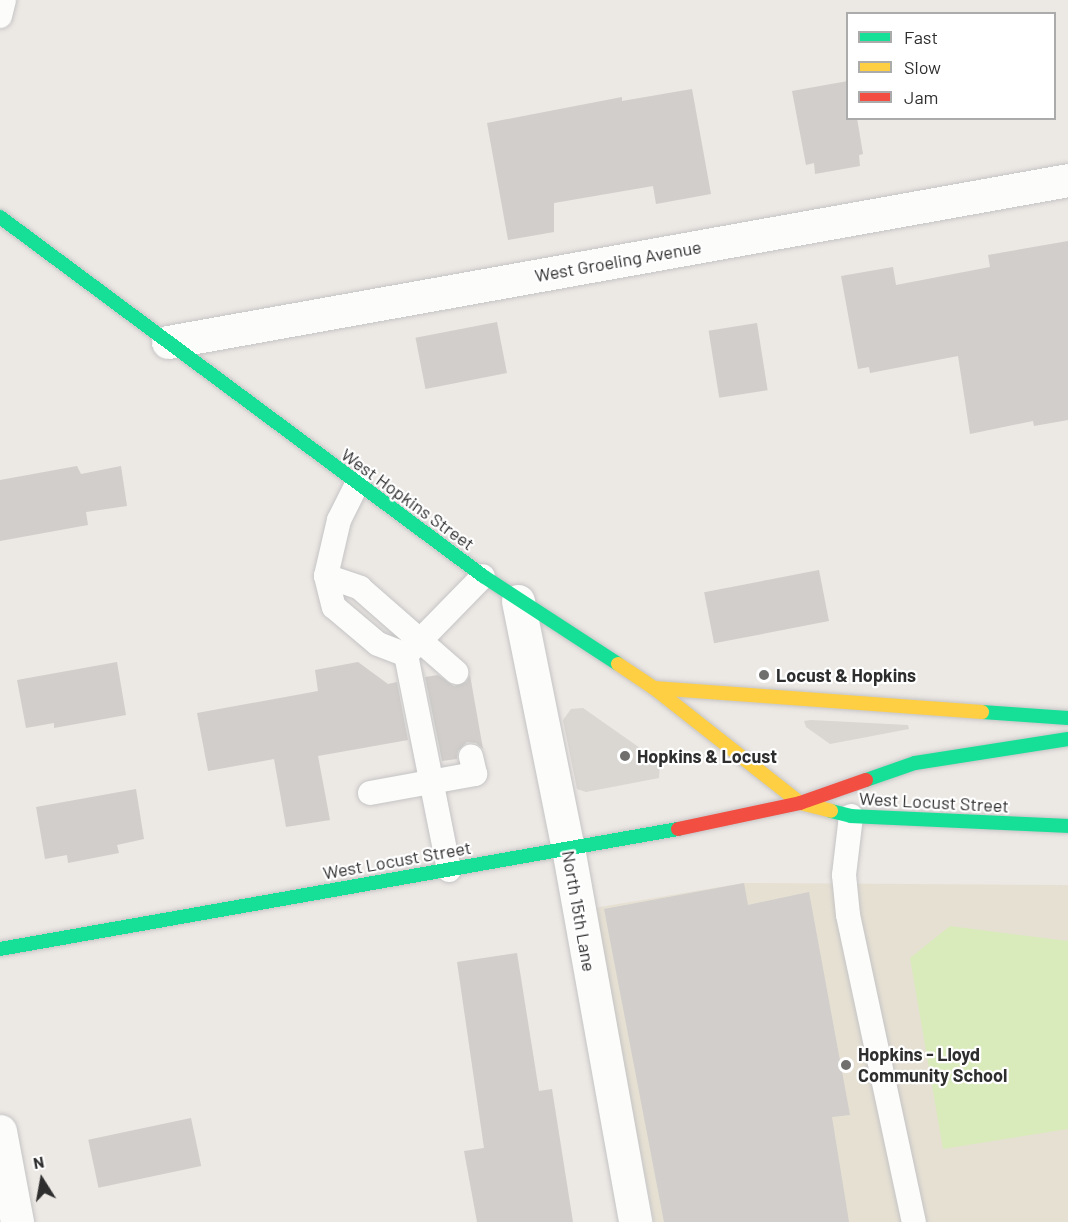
<!DOCTYPE html>
<html>
<head>
<meta charset="utf-8">
<style>
  body { margin:0 }
  #map { position:relative; width:1068px; height:1222px; overflow:hidden; background:#ece8e4; font-family:Barlow,sans-serif }
  div>[style] { position:absolute }
  [style*='--x'] { left:calc(var(--x)*1px); top:calc(var(--y)*1px); width:calc(var(--w)*1px); rotate:calc(var(--a)*1deg) }
  .education>* { inset:0; background:#e6e0d3 }
  .pitch>* { inset:0; background:#d9eabb }
  .plaza>* { inset:0; background:#dad6d2 }
  .building>* { inset:0; background:#d1cecb; transform-origin:0 0 }
  .roads { filter:drop-shadow(0 0 2px #c5c4c5) drop-shadow(0 0 2px #c5c4c5) }
  .lane>* { height:24px; margin:-12px; padding:0 12px; transform-origin:12px; border-radius:12px; background:#fcfcfb }
  .street>* { height:33px; margin:-16.5px; padding:0 16.5px; transform-origin:16.5px; border-radius:16.5px; background:#fcfcfb }
  .fast>* { height:14px; margin:-7px; padding:0 7px; transform-origin:7px; border-radius:7px; background:#16e098 }
  .slow>* { height:14px; margin:-7px; padding:0 7px; transform-origin:7px; border-radius:7px; background:#ffcf43 }
  .jam>* { height:14px; margin:-7px; padding:0 7px; transform-origin:7px; border-radius:7px; background:#f24e42 }
  .dots>* { width:16px; height:16px; translate:-50% -50%; box-sizing:border-box; border:3px solid #fff; border-radius:50% }
  span { translate:-50% -50%; white-space:nowrap; text-align:center; line-height:1.15; -webkit-text-stroke:4.5px #fff; paint-order:stroke }
  .street-label { font-size:18px; color:#2e2e2e }
  .poi-label { font-size:18px; color:#2e2e2e; font-weight:700 }
  .left { translate:0 -50%; text-align:left }
  .legend { position:absolute; left:846px; top:12px; width:210px; height:108px; box-sizing:border-box; background:#fff; border:2px solid #ababab; margin:0; padding:8px 10px; list-style:none; font-size:18px; color:#2e2e2e }
  .legend li { display:flex; align-items:center; gap:12px; height:30px }
  .legend b { width:30px; border:2px solid #ababab }
  .north { position:absolute; left:12px; top:1150px; width:60px; height:60px; -webkit-text-stroke:4px #fff; paint-order:stroke; rotate:349deg; font-size:16px; font-weight:700; line-height:24px; text-align:center; color:#2e2e2e }
  .north::after { content:''; display:block; margin:auto; width:21px; height:27px; background:#2e2e2e; clip-path:polygon(50% 0,100% 100%,50% 72%,0 100%) }
</style>
</head>
<body>
<div id="map">
  <div class="education">
    <div style="clip-path:polygon(744px 883px,1068px 885px,1068px 1222px,654px 1222px,594px 908px)"></div>
  </div>
  <div class="pitch">
    <div style="clip-path:polygon(950px 926px,1068px 941px,1068px 1129px,943px 1149px,910px 958px)"></div>
  </div>
  <div class="plaza">
    <div style="clip-path:polygon(583px 708px,660px 762px,659px 778px,586px 792px,577px 789px,563px 720px,571px 709px)"></div>
    <div style="clip-path:polygon(811px 720px,908px 725px,909px 729px,830px 744px,806px 727px,804px 721px)"></div>
  </div>
  <div class="building">
    <div style="clip-path:polygon(848px 81px,848px 118px,857px 118px,863px 154px,859px 155px,860px 166px,815px 174px,814px 163px,806px 165px,792px 91px)"></div>
    <div style="clip-path:polygon(692px 89px,711px 194px,656px 204px,653px 186px,554px 203px,554px 232px,508px 240px,487px 123px,622px 97px,622px 101px)"></div>
    <div style="clip-path:polygon(1068px 241px,1068px 420px,1034px 426px,1033px 421px,970px 434px,958px 356px,870px 373px,869px 367px,858px 369px,841px 276px,893px 267px,896px 285px,990px 267px,988px 255px)"></div>
    <div style="left:497px;top:322px;width:52px;height:83px;rotate:79deg"></div>
    <div style="left:757px;top:323px;width:68px;height:49px;rotate:81deg"></div>
    <div style="clip-path:polygon(77px 466px,81px 474px,121px 466px,127px 506px,86px 512px,88px 525px,0 541px,0 480px)"></div>
    <div style="left:819px;top:570px;width:52px;height:117px;rotate:79deg"></div>
    <div style="clip-path:polygon(117px 662px,126px 715px,54px 728px,54px 723px,26px 728px,17px 680px)"></div>
    <div style="clip-path:polygon(358px 662px,388px 684px,397px 682px,408px 740px,318px 756px,330px 820px,286px 827px,274px 759px,208px 771px,197px 713px,318px 691px,315px 670px)"></div>
    <div style="clip-path:polygon(438px 675px,454px 686px,466px 682px,470px 675px,483px 749px,476px 743px,467px 742px,458px 751px,457px 759px,442px 761px,425px 677px)"></div>
    <div style="clip-path:polygon(136px 789px,144px 839px,117px 845px,119px 853px,68px 863px,67px 855px,45px 859px,36px 807px)"></div>
    <div style="clip-path:polygon(744px 883px,748px 905px,809px 892px,850px 1115px,832px 1117px,849px 1222px,664px 1222px,604px 909px)"></div>
    <div style="clip-path:polygon(517px 953px,539px 1091px,552px 1089px,573px 1222px,477px 1222px,464px 1151px,484px 1148px,457px 962px)"></div>
    <div style="left:191px;top:1118px;width:49px;height:105px;rotate:78deg"></div>
  </div>
  <div class="roads">
    <div class="lane">
      <div style="--x:0;--y:16;--w:16;--a:-76"></div>
      <div style="--x:357;--y:484;--w:40;--a:116.6"></div>
      <div style="--x:339;--y:520;--w:57;--a:103.1"></div>
      <div style="--x:326;--y:576;--w:32;--a:76"></div>
      <div style="--x:334;--y:607;--w:57;--a:40.1"></div>
      <div style="--x:378;--y:644;--w:30;--a:21"></div>
      <div style="--x:326;--y:576;--w:36;--a:19"></div>
      <div style="--x:360;--y:588;--w:128;--a:41.2"></div>
      <div style="--x:370;--y:793;--w:107;--a:-10.3"></div>
      <div style="--x:475;--y:774;--w:18;--a:-103"></div>
      <div style="--x:851;--y:816;--w:59;--a:96.8"></div>
      <div style="--x:844;--y:875;--w:40;--a:84.3"></div>
      <div style="--x:848;--y:915;--w:314;--a:77.9"></div>
      <div style="--x:449;--y:870;--w:219;--a:-101.3"></div>
      <div style="--x:406;--y:655;--w:110;--a:-45.7"></div>
    </div>
    <div class="street">
      <div style="--x:168;--y:342;--w:914;--a:-10.2"></div>
      <div style="--x:518;--y:601;--w:252;--a:78.6"></div>
      <div style="--x:568;--y:848;--w:380;--a:79.8"></div>
      <div style="--x:0;--y:1131;--w:93;--a:79.4"></div>
    </div>
    <div class="fast">
      <div style="--x:0;--y:217;--w:602;--a:36.62"></div>
      <div style="--x:483;--y:576;--w:161;--a:33.1"></div>
      <div style="--x:982;--y:712;--w:86;--a:4"></div>
      <div style="--x:866;--y:780;--w:52;--a:-19.1"></div>
      <div style="--x:915;--y:763;--w:155;--a:-8.9"></div>
      <div style="--x:831;--y:811;--w:21;--a:14"></div>
      <div style="--x:851;--y:816;--w:217;--a:2.6"></div>
      <div style="--x:0;--y:949;--w:689;--a:-10.04"></div>
    </div>
    <div class="slow">
      <div style="--x:618;--y:664;--w:43;--a:33.7"></div>
      <div style="--x:654;--y:688;--w:186;--a:38.2"></div>
      <div style="--x:800;--y:803;--w:32;--a:14"></div>
      <div style="--x:654;--y:688;--w:329;--a:4.2"></div>
    </div>
    <div class="jam">
      <div style="--x:678;--y:829;--w:125;--a:-12"></div>
      <div style="--x:800;--y:803;--w:70;--a:-19.2"></div>
    </div>
  </div>
  <div class="dots">
    <div style="left:764px;top:675px;background:#706f6e"></div>
    <div style="left:625px;top:756px;background:#706f6e"></div>
    <div style="left:846px;top:1065px;background:#706f6e"></div>
  </div>
  <div class="street-label">
    <span style="left:618px;top:261px;rotate:-10deg">West Groeling Avenue</span>
    <span style="left:408px;top:499px;rotate:36deg">West Hopkins Street</span>
    <span style="left:934px;top:802px;rotate:3deg">West Locust Street</span>
    <span style="left:397px;top:860px;rotate:-10deg">West Locust Street</span>
    <span style="left:579px;top:911px;rotate:80deg">North 15th Lane</span>
  </div>
  <div class="poi-label">
    <span class="left" style="left:776px;top:675px">Locust &amp; Hopkins</span>
    <span class="left" style="left:637px;top:756px">Hopkins &amp; Locust</span>
    <span class="left" style="left:858px;top:1065px">Hopkins - Lloyd<br>Community School</span>
  </div>
  <ul class="legend">
  <li><b style="height:8px;background:#16e098"></b>Fast</li>
  <li><b style="height:8px;background:#ffcf43"></b>Slow</li>
  <li><b style="height:8px;background:#f24e42"></b>Jam</li>
  </ul>
  <div class="north">N</div>
</div>
</body>
</html>
